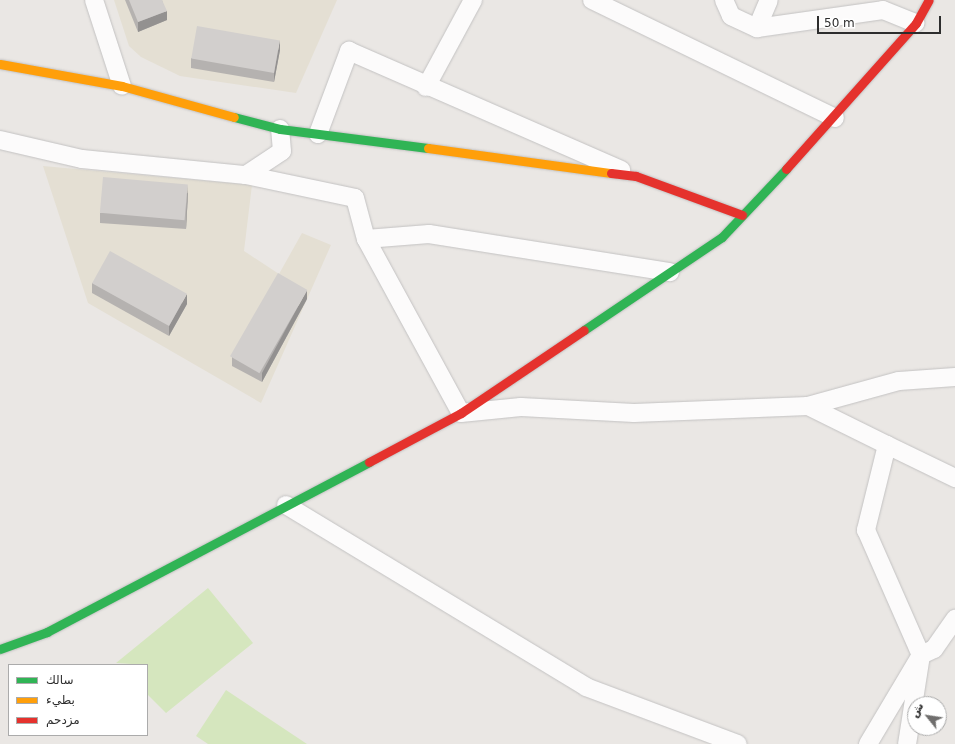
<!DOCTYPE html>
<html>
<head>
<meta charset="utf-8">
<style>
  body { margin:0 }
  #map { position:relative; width:955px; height:744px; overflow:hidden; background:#eae7e4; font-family:"DejaVu Sans","Noto Sans Arabic",sans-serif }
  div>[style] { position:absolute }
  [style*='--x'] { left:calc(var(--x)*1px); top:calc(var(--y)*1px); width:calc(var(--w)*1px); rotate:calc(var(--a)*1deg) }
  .education>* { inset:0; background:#e4dfd3 }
  .pitch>* { inset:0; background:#d5e6be }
  .roads { filter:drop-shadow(0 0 1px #c3c2c2) drop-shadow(0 0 1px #c3c2c2) }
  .street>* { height:18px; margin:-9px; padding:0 9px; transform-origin:9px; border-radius:9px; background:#fcfbfb }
  .fast>* { height:9px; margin:-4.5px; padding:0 4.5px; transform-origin:4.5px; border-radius:4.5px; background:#30b455 }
  .slow>* { height:9px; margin:-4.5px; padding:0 4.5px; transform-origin:4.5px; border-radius:4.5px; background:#ff9f0a }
  .jam>* { height:9px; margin:-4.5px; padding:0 4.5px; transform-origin:4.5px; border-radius:4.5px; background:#e5322d }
  .wall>* { inset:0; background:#b5b2b0 }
  .shaded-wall>* { inset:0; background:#939190 }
  .building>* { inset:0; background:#d2cfcd; transform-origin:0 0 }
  span { translate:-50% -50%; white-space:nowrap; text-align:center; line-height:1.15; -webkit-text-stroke:3.5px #fff; paint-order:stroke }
  .legend { position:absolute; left:8px; top:664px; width:140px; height:72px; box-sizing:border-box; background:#fff; border:1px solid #ababab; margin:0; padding:5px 7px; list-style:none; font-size:12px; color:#2d2d2d }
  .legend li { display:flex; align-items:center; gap:8px; height:20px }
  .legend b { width:20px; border:1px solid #ababab }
  .north { position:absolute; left:907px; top:696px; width:40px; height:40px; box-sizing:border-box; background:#fff; border:1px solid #ababab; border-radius:50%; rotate:300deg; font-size:11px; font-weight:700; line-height:16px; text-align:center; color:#2d2d2d }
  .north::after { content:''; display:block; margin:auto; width:14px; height:18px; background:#6f6e6d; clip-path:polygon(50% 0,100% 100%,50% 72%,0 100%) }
  .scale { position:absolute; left:817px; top:16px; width:124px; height:18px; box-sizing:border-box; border:2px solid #2d2d2d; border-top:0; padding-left:5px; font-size:12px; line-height:14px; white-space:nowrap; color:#2d2d2d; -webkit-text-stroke:3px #fff; paint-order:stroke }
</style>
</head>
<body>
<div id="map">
  <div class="education">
    <div style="clip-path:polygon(114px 0,337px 0,296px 93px,180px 76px,141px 57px,129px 46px)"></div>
    <div style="clip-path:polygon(43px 166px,252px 185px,244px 251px,279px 274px,302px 233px,331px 245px,261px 403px,88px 303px)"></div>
  </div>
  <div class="pitch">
    <div style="clip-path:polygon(208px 588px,253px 643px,166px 713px,147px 694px,147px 665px,116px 663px)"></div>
    <div style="clip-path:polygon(226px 690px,307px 744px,208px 744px,196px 736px)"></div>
  </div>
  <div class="roads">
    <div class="street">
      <div style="--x:94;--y:0;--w:90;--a:72"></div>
      <div style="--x:592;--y:0;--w:270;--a:25.9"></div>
      <div style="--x:724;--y:0;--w:17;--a:66"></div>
      <div style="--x:731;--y:16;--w:29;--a:25"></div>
      <div style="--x:757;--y:28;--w:127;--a:-8.1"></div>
      <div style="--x:883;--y:10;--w:35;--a:22"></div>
      <div style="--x:757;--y:28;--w:30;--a:-67"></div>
      <div style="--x:426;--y:87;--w:99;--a:-61.6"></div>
      <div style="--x:318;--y:134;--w:89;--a:-69.5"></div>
      <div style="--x:349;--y:51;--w:297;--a:23.6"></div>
      <div style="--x:0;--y:140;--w:84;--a:13"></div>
      <div style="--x:82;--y:159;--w:165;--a:5.6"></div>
      <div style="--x:246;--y:175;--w:111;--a:11.9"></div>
      <div style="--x:355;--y:198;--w:42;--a:75"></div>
      <div style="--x:366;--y:239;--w:198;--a:61.4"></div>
      <div style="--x:461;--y:413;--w:60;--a:-5.7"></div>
      <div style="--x:521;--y:407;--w:113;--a:3"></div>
      <div style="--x:634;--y:413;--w:174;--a:-2.3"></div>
      <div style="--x:808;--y:406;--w:94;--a:-15.4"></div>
      <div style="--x:899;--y:381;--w:56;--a:-4.1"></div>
      <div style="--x:246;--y:175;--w:43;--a:-33.7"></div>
      <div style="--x:282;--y:151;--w:22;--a:-95"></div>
      <div style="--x:366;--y:239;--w:63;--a:-4.5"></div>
      <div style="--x:429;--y:234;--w:244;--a:9"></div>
      <div style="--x:808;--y:406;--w:88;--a:26.3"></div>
      <div style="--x:887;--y:445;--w:88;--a:103.9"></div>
      <div style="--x:866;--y:530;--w:137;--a:66.3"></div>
      <div style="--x:921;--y:655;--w:90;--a:98.9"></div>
      <div style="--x:887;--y:445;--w:76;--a:25.9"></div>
      <div style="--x:286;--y:505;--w:351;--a:31.2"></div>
      <div style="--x:586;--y:687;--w:162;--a:20.6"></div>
      <div style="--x:868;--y:744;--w:104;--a:-59.2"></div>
      <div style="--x:921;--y:655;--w:14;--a:-25"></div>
      <div style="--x:934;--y:649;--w:37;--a:-55"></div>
    </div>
    <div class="fast">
      <div style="--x:234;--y:117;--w:48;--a:14.6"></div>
      <div style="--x:280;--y:129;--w:149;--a:7.3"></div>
      <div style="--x:584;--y:330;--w:166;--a:-34"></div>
      <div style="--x:722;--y:237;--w:93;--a:-46.7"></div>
      <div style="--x:0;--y:649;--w:50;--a:-19.9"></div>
      <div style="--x:47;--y:632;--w:364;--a:-27.8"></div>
    </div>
    <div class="slow">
      <div style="--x:0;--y:64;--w:124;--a:10.2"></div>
      <div style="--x:122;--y:86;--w:116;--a:15.5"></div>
      <div style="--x:428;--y:148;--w:185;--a:7.8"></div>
    </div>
    <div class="jam">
      <div style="--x:786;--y:169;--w:195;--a:-48.3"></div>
      <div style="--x:916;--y:23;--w:26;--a:-61"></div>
      <div style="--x:611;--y:173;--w:25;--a:7"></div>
      <div style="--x:636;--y:176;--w:113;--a:20.2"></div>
      <div style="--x:369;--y:462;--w:104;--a:-28"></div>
      <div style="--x:461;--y:413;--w:148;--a:-34"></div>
    </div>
  </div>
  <div class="wall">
    <div style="clip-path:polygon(125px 0,162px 0,167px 20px,138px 32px)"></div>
    <div style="clip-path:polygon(280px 50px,274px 82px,191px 68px,191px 58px)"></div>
    <div style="clip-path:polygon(188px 193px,186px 229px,100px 223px,100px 213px)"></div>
    <div style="clip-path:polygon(92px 283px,187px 304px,169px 336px,92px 293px)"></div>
    <div style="clip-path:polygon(307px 299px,262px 382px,232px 366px,232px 357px)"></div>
  </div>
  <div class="shaded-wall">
    <div style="clip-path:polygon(167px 11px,167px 20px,138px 32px,138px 22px)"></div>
    <div style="clip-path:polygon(280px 40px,280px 50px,274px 82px,274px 73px)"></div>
    <div style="clip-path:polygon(188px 184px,188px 193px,186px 229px,186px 220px)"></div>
    <div style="clip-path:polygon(307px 290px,307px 299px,262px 382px,262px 373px)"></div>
    <div style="clip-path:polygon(187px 294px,187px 304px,169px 336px,169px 326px)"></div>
  </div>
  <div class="building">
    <div style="clip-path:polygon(129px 0,162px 0,167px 11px,138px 22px)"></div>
    <div style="left:197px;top:26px;width:84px;height:33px;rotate:10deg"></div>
    <div style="left:103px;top:177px;width:85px;height:36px;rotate:5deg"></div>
    <div style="left:110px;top:251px;width:88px;height:37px;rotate:29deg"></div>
    <div style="left:278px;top:273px;width:34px;height:96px;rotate:30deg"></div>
  </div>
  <ul class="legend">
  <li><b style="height:5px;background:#30b455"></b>سالك</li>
  <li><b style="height:5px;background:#ff9f0a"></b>بطيء</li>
  <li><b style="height:5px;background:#e5322d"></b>مزدحم</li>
  </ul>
  <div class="north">ش</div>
  <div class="scale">50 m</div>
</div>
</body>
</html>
